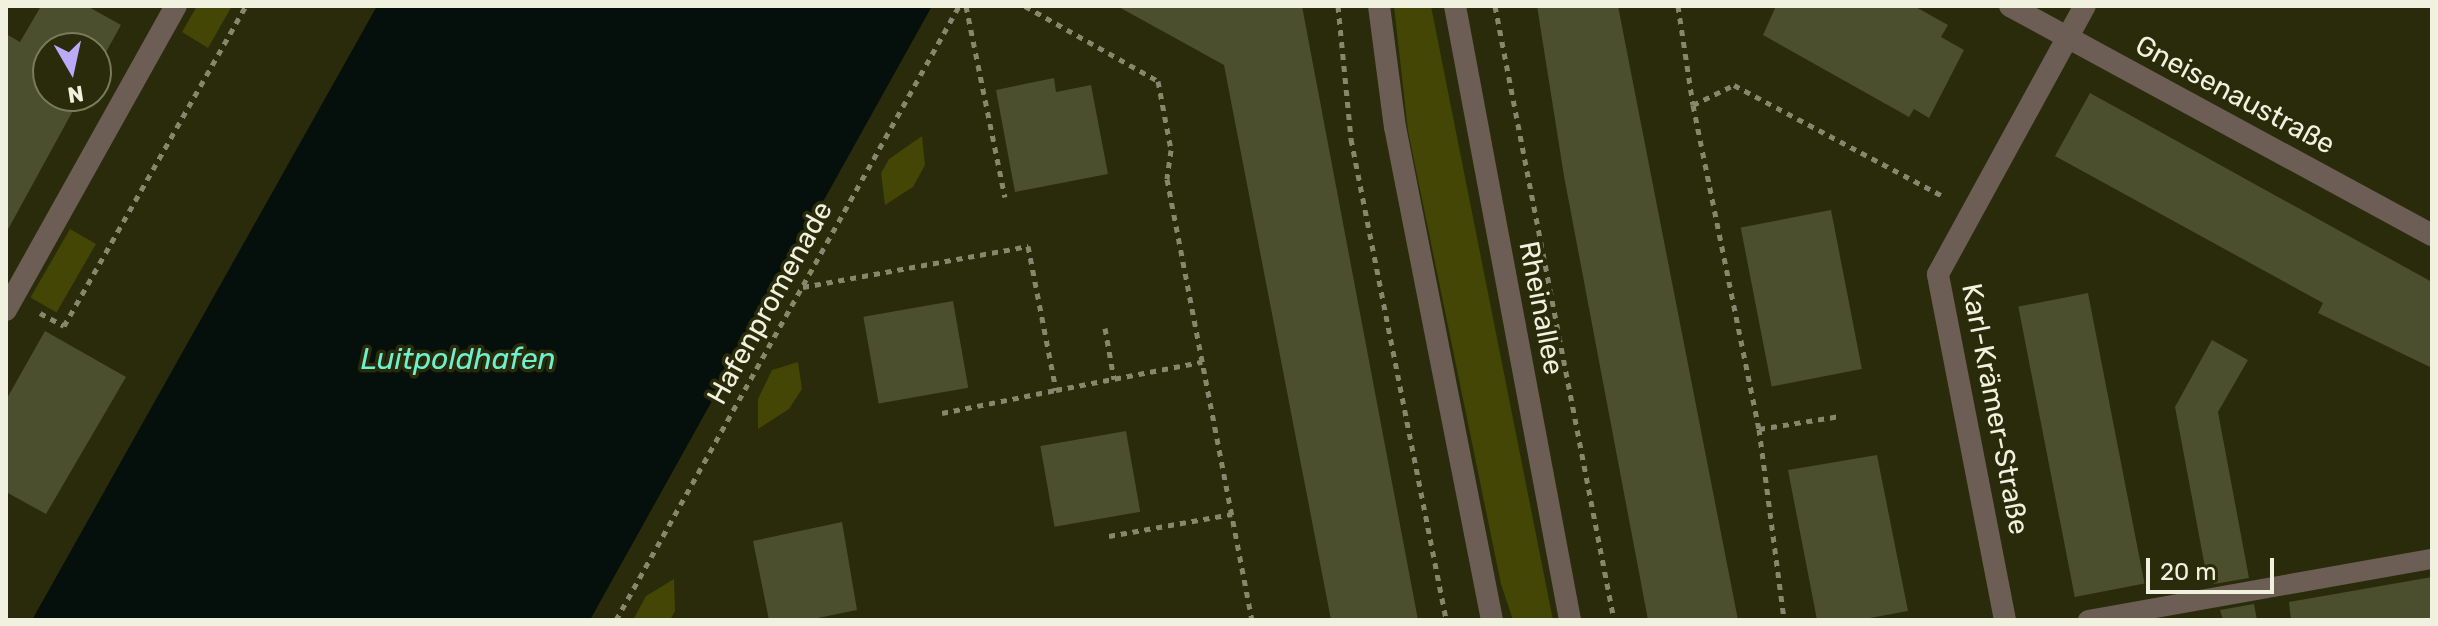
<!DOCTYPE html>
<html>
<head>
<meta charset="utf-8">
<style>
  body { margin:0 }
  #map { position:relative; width:2438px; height:626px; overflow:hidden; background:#292b0a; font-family:Rubik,sans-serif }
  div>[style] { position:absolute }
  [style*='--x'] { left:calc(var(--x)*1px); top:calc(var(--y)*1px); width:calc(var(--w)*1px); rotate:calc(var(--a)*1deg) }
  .green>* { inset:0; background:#434605; transform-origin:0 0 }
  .water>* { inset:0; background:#05100c }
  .building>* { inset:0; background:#4b4f2d; transform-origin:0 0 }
  .path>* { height:5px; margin-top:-2.5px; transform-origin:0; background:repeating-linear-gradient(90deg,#86886d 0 6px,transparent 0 12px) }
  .service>* { height:20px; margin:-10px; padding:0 10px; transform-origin:10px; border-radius:10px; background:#6c5d55 }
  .minor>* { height:22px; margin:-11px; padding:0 11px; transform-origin:11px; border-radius:11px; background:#6c5d55 }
  .tertiary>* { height:22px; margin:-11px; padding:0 11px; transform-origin:11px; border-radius:11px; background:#6c5d55 }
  span { translate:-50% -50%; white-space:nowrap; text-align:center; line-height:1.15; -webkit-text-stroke:7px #292b0a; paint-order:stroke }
  .street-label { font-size:28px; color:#f0f2df }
  .water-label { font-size:30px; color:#6cf0cd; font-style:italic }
  .frame { position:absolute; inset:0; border:8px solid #f0f2df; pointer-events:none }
  .north { position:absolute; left:32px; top:32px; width:80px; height:80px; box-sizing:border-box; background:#292b0a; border:2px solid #797b5f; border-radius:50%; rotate:171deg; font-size:22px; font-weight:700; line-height:32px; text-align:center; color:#f0f2df }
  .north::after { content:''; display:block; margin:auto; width:28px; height:36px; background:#baaaf7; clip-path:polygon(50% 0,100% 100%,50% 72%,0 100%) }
  .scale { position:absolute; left:2146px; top:558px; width:128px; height:36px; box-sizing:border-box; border:4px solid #f0f2df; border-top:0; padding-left:10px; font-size:24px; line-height:28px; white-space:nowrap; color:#f0f2df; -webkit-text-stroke:6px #292b0a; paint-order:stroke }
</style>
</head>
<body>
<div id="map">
  <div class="green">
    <div style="clip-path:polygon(197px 6px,232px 6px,208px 48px,182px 32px)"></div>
    <div style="clip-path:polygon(1394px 6px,1431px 6px,1553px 620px,1513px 620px,1501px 584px,1408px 131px)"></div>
    <div style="clip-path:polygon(922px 136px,925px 165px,913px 187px,885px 205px,881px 173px,889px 159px)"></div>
    <div style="left:70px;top:229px;width:30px;height:79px;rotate:30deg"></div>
    <div style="clip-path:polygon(798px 362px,802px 389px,789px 409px,758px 429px,758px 399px,772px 370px)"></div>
    <div style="clip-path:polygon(674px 579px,675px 611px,670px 620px,633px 620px,646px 596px)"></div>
  </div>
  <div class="water">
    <div style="clip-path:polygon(377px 6px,932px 6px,590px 620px,32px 620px)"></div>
  </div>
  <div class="building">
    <div style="clip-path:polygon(41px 6px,87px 6px,121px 25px,96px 70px,96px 48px,48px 48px,48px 96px,81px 96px,6px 233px,6px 34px,20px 42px)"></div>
    <div style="clip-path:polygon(1117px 6px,1302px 6px,1418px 620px,1331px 620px,1224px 65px)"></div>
    <div style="clip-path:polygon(1537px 6px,1618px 6px,1738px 620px,1648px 620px,1564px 176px)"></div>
    <div style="clip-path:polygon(1776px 6px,1914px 6px,1948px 25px,1941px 37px,1964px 50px,1929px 118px,1914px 109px,1909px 117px,1763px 35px)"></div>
    <div style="clip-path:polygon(1054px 78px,1056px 92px,1091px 85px,1108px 174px,1015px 192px,996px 90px)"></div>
    <div style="clip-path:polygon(2090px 93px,2432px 282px,2432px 368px,2318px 313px,2323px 303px,2055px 156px)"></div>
    <div style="left:1831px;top:210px;width:162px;height:92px;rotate:79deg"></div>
    <div style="left:2088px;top:293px;width:296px;height:71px;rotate:79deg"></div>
    <div style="left:953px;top:301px;width:88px;height:91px;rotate:80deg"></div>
    <div style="clip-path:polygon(45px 331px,126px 377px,46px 514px,6px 492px,6px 400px)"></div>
    <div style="clip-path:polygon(2212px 340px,2248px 360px,2218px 412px,2249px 578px,2214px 584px,2213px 577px,2207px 578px,2175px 407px)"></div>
    <div style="left:1126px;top:431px;width:82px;height:87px;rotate:80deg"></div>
    <div style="clip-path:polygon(1877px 455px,1908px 611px,1859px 620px,1817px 620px,1788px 470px)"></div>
    <div style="clip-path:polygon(842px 522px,857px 610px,808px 620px,769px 620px,753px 541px)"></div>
    <div style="clip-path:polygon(2432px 577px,2432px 620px,2291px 620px,2289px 602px)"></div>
    <div style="clip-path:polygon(2254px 604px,2257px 620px,2223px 620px,2220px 610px)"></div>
  </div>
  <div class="path">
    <div style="--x:966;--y:6;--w:195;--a:78.5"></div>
    <div style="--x:1025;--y:6;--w:153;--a:29.4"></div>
    <div style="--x:1158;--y:81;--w:70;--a:79.3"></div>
    <div style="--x:1171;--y:150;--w:29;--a:98"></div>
    <div style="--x:1167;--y:179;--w:449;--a:79.1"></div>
    <div style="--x:1338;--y:6;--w:134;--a:84.4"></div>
    <div style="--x:1351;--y:139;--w:490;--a:78.8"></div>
    <div style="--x:1495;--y:6;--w:625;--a:79.03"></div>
    <div style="--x:1678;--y:6;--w:100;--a:81.4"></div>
    <div style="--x:1693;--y:105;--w:331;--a:78.5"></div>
    <div style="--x:1759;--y:429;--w:193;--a:82.5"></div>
    <div style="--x:1693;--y:105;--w:46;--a:-26"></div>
    <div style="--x:1734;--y:85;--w:239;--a:28"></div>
    <div style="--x:803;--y:287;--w:229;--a:-10.3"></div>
    <div style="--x:1028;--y:246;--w:147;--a:79"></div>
    <div style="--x:1056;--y:390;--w:149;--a:-10.9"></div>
    <div style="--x:40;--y:313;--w:27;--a:28"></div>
    <div style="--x:64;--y:326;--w:368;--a:-60.4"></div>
    <div style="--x:1105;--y:328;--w:52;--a:80"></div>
    <div style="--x:942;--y:413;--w:116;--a:-11.4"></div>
    <div style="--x:1759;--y:429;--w:82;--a:-9.1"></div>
    <div style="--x:1109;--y:536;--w:125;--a:-10.1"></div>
    <div style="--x:616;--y:620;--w:703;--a:-60.81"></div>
  </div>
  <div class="service">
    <div style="--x:2088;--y:620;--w:349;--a:-10.1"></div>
  </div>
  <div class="minor">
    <div style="--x:2010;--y:6;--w:480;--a:28.5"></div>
    <div style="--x:6;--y:310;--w:348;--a:-60.8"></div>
    <div style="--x:2005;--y:620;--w:352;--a:-101"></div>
    <div style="--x:1938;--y:274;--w:306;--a:-61.3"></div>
  </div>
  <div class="tertiary">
    <div style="--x:1379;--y:6;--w:122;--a:82.5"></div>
    <div style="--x:1395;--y:127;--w:502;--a:78.87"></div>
    <div style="--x:1455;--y:6;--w:625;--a:79.39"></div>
  </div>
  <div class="street-label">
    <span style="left:2235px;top:95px;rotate:28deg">Gneisenaustraße</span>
    <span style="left:770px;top:303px;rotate:-61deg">Hafenpromenade</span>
    <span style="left:1541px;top:308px;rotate:79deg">Rheinallee</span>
    <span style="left:1995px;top:409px;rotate:79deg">Karl-Krämer-Straße</span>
  </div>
  <div class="water-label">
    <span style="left:458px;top:359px">Luitpoldhafen</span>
  </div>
  <div class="frame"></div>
  <div class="north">N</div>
  <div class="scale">20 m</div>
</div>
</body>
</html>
